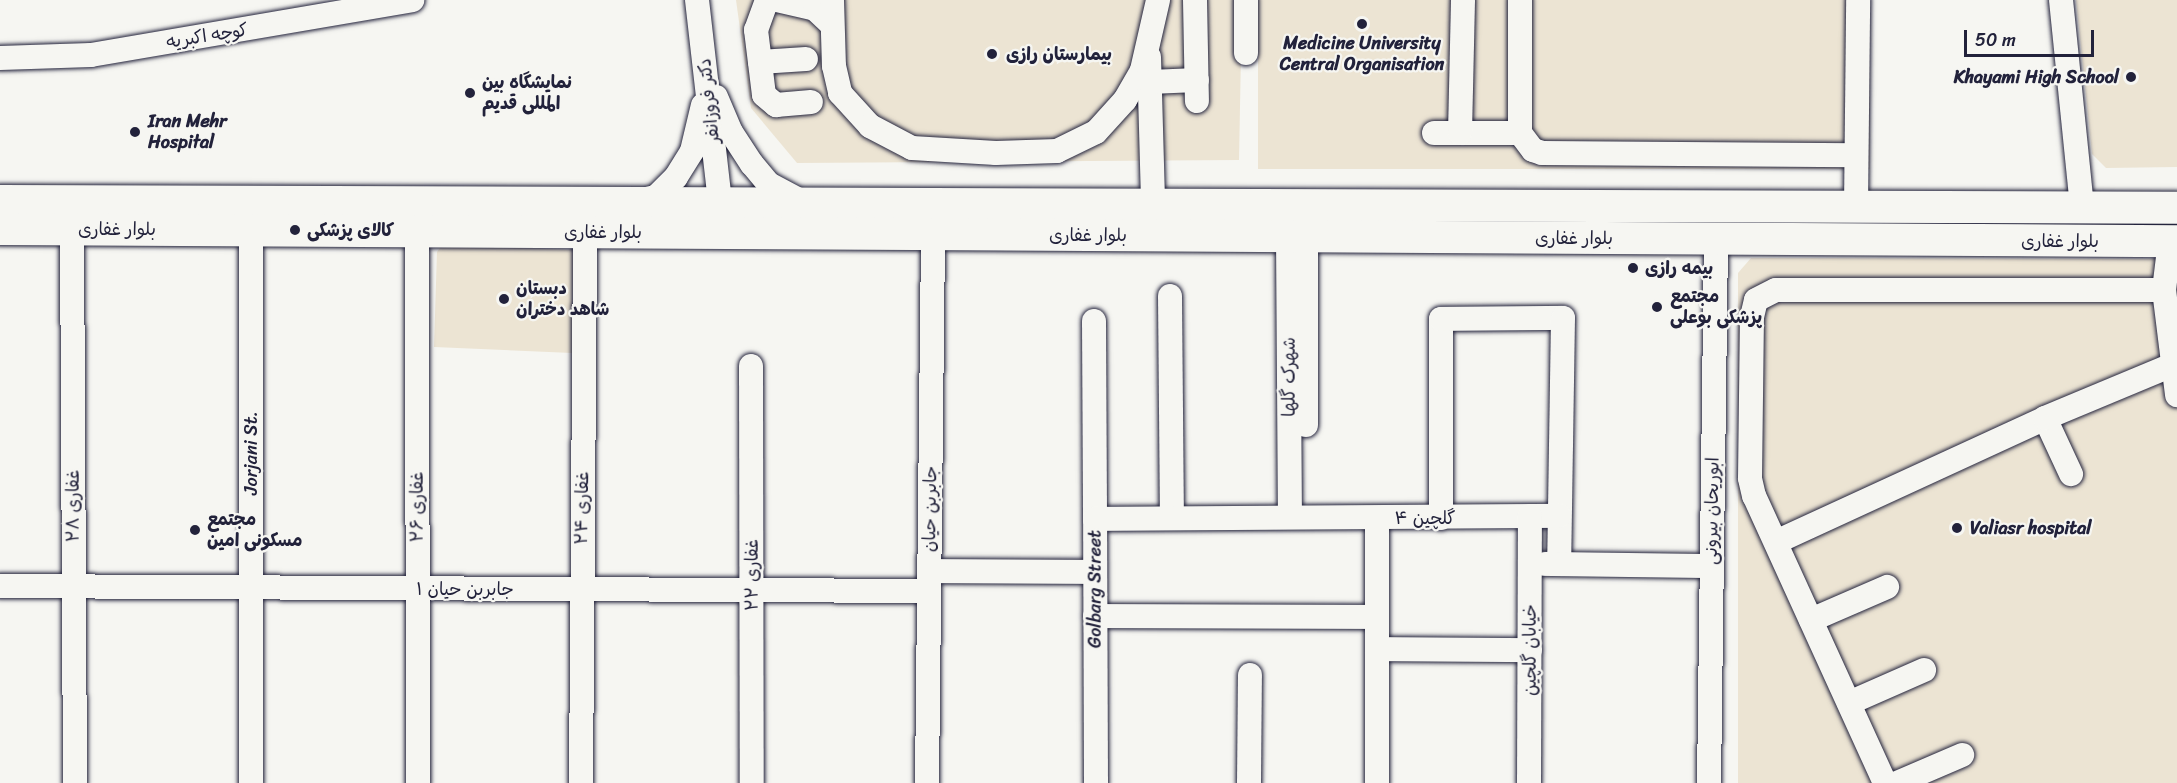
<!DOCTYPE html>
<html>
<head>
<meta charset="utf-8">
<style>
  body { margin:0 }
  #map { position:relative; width:2177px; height:783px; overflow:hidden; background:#f6f6f2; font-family:Sriracha,"Playpen Sans Arabic",sans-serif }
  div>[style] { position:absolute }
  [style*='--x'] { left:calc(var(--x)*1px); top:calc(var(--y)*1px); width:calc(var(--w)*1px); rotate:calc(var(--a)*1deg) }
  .built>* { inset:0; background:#ece4d3; transform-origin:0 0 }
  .roads { filter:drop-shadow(0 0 2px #22223b) drop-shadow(0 0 2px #22223b) }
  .minor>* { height:24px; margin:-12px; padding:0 12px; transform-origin:12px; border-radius:12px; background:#f6f6f2 }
  .major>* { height:32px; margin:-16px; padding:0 16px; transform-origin:16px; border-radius:16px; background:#f6f6f2 }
  .dots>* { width:16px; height:16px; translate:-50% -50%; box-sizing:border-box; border:3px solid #f6f6f2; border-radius:50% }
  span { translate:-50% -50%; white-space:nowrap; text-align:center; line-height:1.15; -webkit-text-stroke:4.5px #f6f6f2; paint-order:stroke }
  .street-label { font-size:18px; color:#22223b }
  .poi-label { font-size:18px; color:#22223b; font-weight:700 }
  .left { translate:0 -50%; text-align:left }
  .right { translate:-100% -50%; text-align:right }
  .scale { position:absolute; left:1964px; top:30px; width:130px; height:27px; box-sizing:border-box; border:3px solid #22223b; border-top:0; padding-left:8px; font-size:18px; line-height:21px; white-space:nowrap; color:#22223b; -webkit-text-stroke:4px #f6f6f2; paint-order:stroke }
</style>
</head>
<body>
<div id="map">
  <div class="built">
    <div style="clip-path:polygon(736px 0,1242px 0,1239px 160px,797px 163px,751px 108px)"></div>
    <div style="left:1258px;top:0;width:612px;height:169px"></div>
    <div style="clip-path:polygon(2076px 0,2177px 0,2177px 167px,2106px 168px,2092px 154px)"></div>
    <div style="clip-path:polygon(442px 245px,573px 250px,572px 353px,434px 347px,437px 252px)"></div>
    <div style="clip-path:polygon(1751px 258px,2177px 259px,2177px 783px,1738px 783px,1738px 273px)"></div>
  </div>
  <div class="roads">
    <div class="minor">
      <div style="--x:697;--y:0;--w:204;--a:83.5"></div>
      <div style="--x:767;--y:0;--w:32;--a:110"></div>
      <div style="--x:756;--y:30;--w:65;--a:83"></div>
      <div style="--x:764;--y:95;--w:16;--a:40"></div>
      <div style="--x:776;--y:105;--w:35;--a:-5"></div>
      <div style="--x:777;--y:0;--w:39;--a:13"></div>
      <div style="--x:815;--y:9;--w:23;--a:43"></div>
      <div style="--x:832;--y:0;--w:66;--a:88.3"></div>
      <div style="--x:834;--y:66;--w:28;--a:77"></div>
      <div style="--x:840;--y:93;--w:45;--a:47.7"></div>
      <div style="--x:870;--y:126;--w:47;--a:27.6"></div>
      <div style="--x:912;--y:148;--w:84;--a:3.4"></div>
      <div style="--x:996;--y:153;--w:61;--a:-1.9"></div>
      <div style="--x:1057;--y:151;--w:43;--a:-26"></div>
      <div style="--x:1096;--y:132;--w:43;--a:-47.8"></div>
      <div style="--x:1125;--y:100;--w:34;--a:-60"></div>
      <div style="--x:1142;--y:70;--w:72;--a:-77.1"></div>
      <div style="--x:1195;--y:0;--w:101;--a:88.9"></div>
      <div style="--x:1520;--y:0;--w:133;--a:90"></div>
      <div style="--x:1520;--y:133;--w:21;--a:53"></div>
      <div style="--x:1533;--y:150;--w:9;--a:18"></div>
      <div style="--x:1542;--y:153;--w:314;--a:0.4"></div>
      <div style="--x:2061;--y:0;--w:209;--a:84.2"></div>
      <div style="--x:1246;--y:53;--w:53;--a:-90"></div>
      <div style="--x:1149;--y:57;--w:147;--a:88.4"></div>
      <div style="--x:0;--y:58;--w:91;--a:-1.9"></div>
      <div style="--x:91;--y:55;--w:326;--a:-9.7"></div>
      <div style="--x:760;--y:62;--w:46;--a:-3.7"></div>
      <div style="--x:1150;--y:82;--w:47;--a:-2.4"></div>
      <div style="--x:716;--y:97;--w:38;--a:67"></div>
      <div style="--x:731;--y:132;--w:38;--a:57"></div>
      <div style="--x:752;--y:164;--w:26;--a:50"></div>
      <div style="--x:769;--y:184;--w:40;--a:28"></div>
      <div style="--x:1434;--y:133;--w:86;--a:0"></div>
      <div style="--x:1460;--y:133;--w:133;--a:-88.7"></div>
      <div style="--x:638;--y:201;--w:18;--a:-13"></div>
      <div style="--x:656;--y:197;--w:28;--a:-45"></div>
      <div style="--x:676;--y:177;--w:31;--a:-58"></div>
      <div style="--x:692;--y:151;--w:47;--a:-76.6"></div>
      <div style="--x:1856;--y:207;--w:207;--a:-89.4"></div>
      <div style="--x:72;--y:229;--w:554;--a:89.69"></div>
      <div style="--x:251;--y:230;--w:553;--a:90"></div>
      <div style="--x:417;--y:231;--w:552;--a:89.9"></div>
      <div style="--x:1288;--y:236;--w:281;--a:89.6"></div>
      <div style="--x:2170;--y:241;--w:49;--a:97"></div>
      <div style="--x:2164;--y:290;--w:106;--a:82.9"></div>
      <div style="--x:1170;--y:296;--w:222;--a:89.5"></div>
      <div style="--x:1094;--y:321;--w:198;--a:89.7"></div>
      <div style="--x:751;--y:366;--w:417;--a:89.9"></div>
      <div style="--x:2045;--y:418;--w:62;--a:65.1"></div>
      <div style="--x:1306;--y:425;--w:189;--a:-90"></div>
      <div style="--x:1441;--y:518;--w:199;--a:-90"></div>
      <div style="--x:1441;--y:319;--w:122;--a:-0.5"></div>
      <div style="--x:1563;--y:318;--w:246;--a:90.9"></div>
      <div style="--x:1776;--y:542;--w:296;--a:-24.7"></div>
      <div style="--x:2045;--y:418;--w:143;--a:-22.6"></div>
      <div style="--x:1545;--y:564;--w:167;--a:0.7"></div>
      <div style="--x:929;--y:571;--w:166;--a:0.3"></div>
      <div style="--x:0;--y:586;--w:929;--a:0.31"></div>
      <div style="--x:1095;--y:616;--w:282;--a:0.2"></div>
      <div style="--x:1811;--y:620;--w:83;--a:-23.5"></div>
      <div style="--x:1377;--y:649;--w:153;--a:0.4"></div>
      <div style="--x:1849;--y:703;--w:82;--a:-23.7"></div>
      <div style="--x:581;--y:783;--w:551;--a:-89.58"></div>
      <div style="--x:927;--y:783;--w:549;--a:-89.37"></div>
      <div style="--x:1096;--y:783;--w:264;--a:-90.2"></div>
      <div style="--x:1095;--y:519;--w:464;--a:-0.4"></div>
      <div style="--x:1249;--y:783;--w:108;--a:-89.5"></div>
      <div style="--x:1377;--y:783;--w:265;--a:-90"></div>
      <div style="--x:1529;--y:783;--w:267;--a:-89.8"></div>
      <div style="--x:1709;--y:783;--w:544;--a:-89.26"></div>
      <div style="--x:1885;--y:783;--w:315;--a:-114.5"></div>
      <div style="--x:1754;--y:496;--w:18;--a:-103"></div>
      <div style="--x:1750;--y:478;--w:161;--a:-89.3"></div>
      <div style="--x:1752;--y:317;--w:17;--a:-77"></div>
      <div style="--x:1756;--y:300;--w:22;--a:-27"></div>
      <div style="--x:1776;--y:290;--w:388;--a:0"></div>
      <div style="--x:1897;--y:783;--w:71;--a:-23.3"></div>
    </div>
    <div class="major">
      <div style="--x:0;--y:201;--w:2177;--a:0.18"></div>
      <div style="--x:0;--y:229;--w:2177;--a:0.32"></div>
    </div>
  </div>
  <div class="dots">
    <div style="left:1362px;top:24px;background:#22223b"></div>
    <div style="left:992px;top:54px;background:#22223b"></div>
    <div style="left:2131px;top:77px;background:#22223b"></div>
    <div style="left:470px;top:93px;background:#22223b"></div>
    <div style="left:135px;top:132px;background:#22223b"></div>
    <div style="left:295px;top:230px;background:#22223b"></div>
    <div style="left:1633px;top:268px;background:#22223b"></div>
    <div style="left:504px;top:299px;background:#22223b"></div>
    <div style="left:1657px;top:307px;background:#22223b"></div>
    <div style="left:1957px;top:528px;background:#22223b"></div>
    <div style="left:195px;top:530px;background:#22223b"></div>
  </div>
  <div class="street-label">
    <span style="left:207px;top:36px;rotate:-9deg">کوچه اکبریه</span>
    <span style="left:709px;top:101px;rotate:-96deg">دکتر فروزانفر</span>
    <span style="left:117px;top:229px">بلوار غفاری</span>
    <span style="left:603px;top:232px">بلوار غفاری</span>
    <span style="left:1088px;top:235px">بلوار غفاری</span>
    <span style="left:1574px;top:238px">بلوار غفاری</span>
    <span style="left:2060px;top:241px">بلوار غفاری</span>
    <span style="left:1289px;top:377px;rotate:-90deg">شهرک گلها</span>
    <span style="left:251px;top:453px;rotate:-90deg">Jorjani St.</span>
    <span style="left:73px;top:506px;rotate:-90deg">غفاری ۲۸</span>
    <span style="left:417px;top:507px;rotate:-90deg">غفاری ۲۶</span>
    <span style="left:582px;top:508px;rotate:-89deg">غفاری ۲۴</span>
    <span style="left:930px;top:509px;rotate:-89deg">جابربن حیان</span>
    <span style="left:1712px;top:511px;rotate:-89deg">ابوریحان بیرونی</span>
    <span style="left:1425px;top:518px">گلچین ۴</span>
    <span style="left:752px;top:575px;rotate:-90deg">غفاری ۲۲</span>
    <span style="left:465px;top:589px">جابربن حیان ۱</span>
    <span style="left:1095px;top:589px;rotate:-90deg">Golbarg Street</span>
    <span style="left:1530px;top:650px;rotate:-90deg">خیابان گلچین</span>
  </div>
  <div class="poi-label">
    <span style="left:1362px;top:54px">Medicine University<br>Central Organisation</span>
    <span class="left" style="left:1006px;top:54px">بیمارستان رازی</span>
    <span class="right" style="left:2119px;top:77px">Khayami High School</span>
    <span class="left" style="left:482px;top:93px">نمایشگاه بین<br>المللی قدیم</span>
    <span class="left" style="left:148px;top:132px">Iran Mehr<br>Hospital</span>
    <span class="left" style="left:307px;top:230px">کالای پزشکی</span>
    <span class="left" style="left:1645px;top:268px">بیمه رازی</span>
    <span class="left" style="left:516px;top:299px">دبستان<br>شاهد دختران</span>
    <span class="left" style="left:1670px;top:307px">مجتمع<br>پزشکی بوعلی</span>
    <span class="left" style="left:207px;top:530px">مجتمع<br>مسکونی امین</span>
    <span class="left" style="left:1970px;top:528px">Valiasr hospital</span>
  </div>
  <div class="scale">50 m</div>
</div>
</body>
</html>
